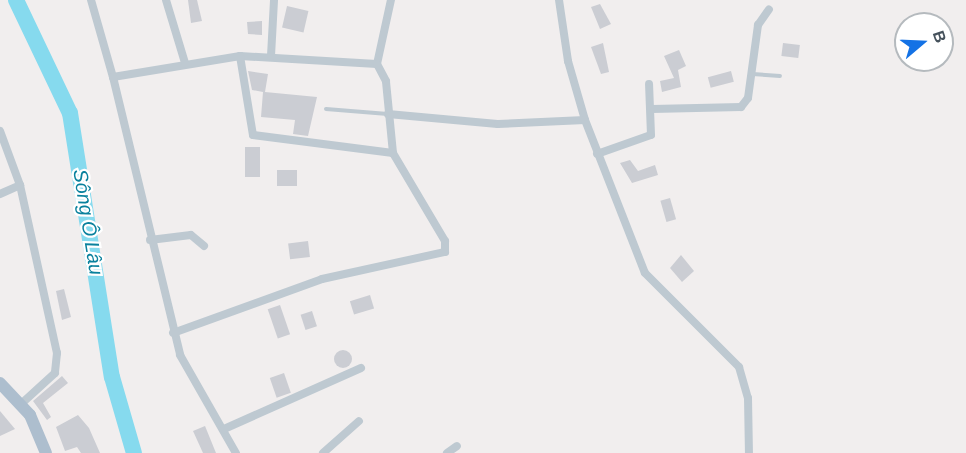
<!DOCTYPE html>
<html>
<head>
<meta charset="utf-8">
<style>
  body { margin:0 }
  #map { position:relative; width:966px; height:453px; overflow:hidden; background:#f1eeee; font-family:Arial,sans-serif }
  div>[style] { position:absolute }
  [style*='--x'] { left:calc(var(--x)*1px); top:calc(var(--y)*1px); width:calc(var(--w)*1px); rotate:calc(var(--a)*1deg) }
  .river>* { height:16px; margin:-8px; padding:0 8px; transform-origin:8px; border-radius:8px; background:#86daee }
  .building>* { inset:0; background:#cbcdd3; transform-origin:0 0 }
  .round { border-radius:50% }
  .service>* { height:4px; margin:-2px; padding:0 2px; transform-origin:2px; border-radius:2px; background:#bec9d1 }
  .minor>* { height:8px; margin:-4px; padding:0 4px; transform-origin:4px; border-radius:4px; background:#bec9d1 }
  .primary>* { height:12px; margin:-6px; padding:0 6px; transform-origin:6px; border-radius:6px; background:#adbece }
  span { translate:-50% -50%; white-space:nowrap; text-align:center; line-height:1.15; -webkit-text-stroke:4.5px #fff; paint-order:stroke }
  .water-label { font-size:20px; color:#09819d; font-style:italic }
  .north { position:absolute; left:894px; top:12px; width:60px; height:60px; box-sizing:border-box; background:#fff; border:2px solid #b5babe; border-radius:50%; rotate:71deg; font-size:16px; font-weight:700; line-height:24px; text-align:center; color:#46525c }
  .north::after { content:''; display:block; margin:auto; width:21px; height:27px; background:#1472e5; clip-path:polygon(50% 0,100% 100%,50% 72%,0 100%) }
</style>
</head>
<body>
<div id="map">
  <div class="river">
    <div style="--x:16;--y:0;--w:125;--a:64.5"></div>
    <div style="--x:70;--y:113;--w:267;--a:81"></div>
    <div style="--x:112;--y:377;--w:79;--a:73.9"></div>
  </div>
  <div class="building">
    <div style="clip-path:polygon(188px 0,197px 0,202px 21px,191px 23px)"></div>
    <div style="clip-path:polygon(600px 4px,611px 24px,600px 29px,591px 7px)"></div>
    <div style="left:287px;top:6px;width:22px;height:22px;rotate:13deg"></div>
    <div style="clip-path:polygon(262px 21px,262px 35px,248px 34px,247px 22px)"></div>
    <div style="clip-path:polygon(603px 43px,609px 72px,601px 74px,591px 47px)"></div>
    <div style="left:783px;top:43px;width:17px;height:13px;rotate:7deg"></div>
    <div style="clip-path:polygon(679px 50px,686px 66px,678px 70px,681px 87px,662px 92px,660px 81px,674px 78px,664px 56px)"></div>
    <div style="clip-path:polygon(248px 71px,268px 74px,265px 92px,317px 97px,308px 136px,293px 134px,295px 120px,261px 117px,263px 92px,252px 90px)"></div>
    <div style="left:731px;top:71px;width:11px;height:24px;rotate:75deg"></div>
    <div style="left:245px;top:147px;width:15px;height:30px"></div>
    <div style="clip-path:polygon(630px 160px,638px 171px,655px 165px,658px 175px,632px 183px,620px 163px)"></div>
    <div style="left:277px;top:170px;width:20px;height:16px"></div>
    <div style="left:670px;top:198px;width:22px;height:10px;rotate:74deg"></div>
    <div style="left:308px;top:241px;width:16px;height:20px;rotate:83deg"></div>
    <div style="clip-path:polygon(681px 255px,694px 271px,682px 282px,670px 268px)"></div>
    <div style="clip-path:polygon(64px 289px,71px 317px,62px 320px,56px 291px)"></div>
    <div style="left:370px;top:295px;width:14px;height:21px;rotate:73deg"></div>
    <div style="left:280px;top:305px;width:31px;height:13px;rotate:71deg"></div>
    <div style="left:312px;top:311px;width:16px;height:12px;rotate:72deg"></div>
    <div class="round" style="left:334px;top:350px;width:18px;height:18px"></div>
    <div style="left:284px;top:373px;width:21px;height:15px;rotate:71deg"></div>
    <div style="clip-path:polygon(62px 376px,68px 383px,43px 403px,51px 417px,47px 420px,33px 401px)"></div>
    <div style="clip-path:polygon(0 411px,15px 429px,0 436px)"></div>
    <div style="clip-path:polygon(78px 415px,89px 428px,100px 453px,81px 453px,77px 447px,65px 451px,56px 427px)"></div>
    <div style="clip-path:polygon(205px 426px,216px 453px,203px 453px,193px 431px)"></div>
  </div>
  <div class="service">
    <div style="--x:752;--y:74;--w:28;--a:4"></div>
    <div style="--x:326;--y:109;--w:62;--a:4.6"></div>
  </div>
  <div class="minor">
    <div style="--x:91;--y:0;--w:80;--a:74.1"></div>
    <div style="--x:113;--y:77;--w:129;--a:-9.4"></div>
    <div style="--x:240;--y:56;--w:137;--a:3.3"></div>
    <div style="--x:377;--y:64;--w:66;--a:-77.7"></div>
    <div style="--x:166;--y:0;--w:66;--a:73.2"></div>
    <div style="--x:559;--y:0;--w:62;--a:81.6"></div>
    <div style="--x:568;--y:61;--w:61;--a:73.9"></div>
    <div style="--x:240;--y:56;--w:80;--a:80.7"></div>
    <div style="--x:253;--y:135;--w:141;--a:7.3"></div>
    <div style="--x:271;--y:56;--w:56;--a:-86.9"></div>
    <div style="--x:113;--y:77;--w:286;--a:76.4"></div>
    <div style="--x:180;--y:355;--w:113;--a:60.3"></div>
    <div style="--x:652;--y:109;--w:89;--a:-1.3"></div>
    <div style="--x:741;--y:107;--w:11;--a:-52"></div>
    <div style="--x:748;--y:98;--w:74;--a:-82.2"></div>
    <div style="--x:758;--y:25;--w:19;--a:-55"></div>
    <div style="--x:388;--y:114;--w:110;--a:5.2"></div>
    <div style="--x:498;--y:124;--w:87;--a:-2.6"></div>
    <div style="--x:585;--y:120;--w:164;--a:68.6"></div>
    <div style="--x:645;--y:273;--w:133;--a:45"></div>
    <div style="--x:739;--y:367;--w:32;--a:74"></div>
    <div style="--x:748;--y:398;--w:55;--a:89"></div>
    <div style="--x:0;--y:131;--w:58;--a:69.7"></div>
    <div style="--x:20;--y:185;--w:172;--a:77.6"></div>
    <div style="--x:57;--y:353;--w:20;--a:96"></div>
    <div style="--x:55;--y:373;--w:46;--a:137.6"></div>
    <div style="--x:597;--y:154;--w:57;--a:-19.4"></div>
    <div style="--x:651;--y:135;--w:51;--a:-92.2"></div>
    <div style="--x:0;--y:194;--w:22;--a:-24"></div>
    <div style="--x:150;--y:240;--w:41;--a:-7"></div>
    <div style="--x:191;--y:235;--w:17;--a:40"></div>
    <div style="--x:173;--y:333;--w:158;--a:-19.9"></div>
    <div style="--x:322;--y:279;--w:126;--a:-12.4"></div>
    <div style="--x:445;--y:252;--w:11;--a:-90"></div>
    <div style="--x:445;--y:241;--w:102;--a:-120.6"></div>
    <div style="--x:393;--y:153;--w:72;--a:-95.6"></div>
    <div style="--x:386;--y:81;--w:19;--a:-118"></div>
    <div style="--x:224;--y:429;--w:150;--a:-24"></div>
    <div style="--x:323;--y:453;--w:48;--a:-41.6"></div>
    <div style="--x:447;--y:453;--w:12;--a:-35"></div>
  </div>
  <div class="primary">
    <div style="--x:0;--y:383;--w:44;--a:46.8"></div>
    <div style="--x:30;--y:415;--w:41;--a:67.2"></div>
  </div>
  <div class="water-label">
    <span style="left:88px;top:222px;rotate:81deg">Sông Ô Lâu</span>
  </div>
  <div class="north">B</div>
</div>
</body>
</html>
